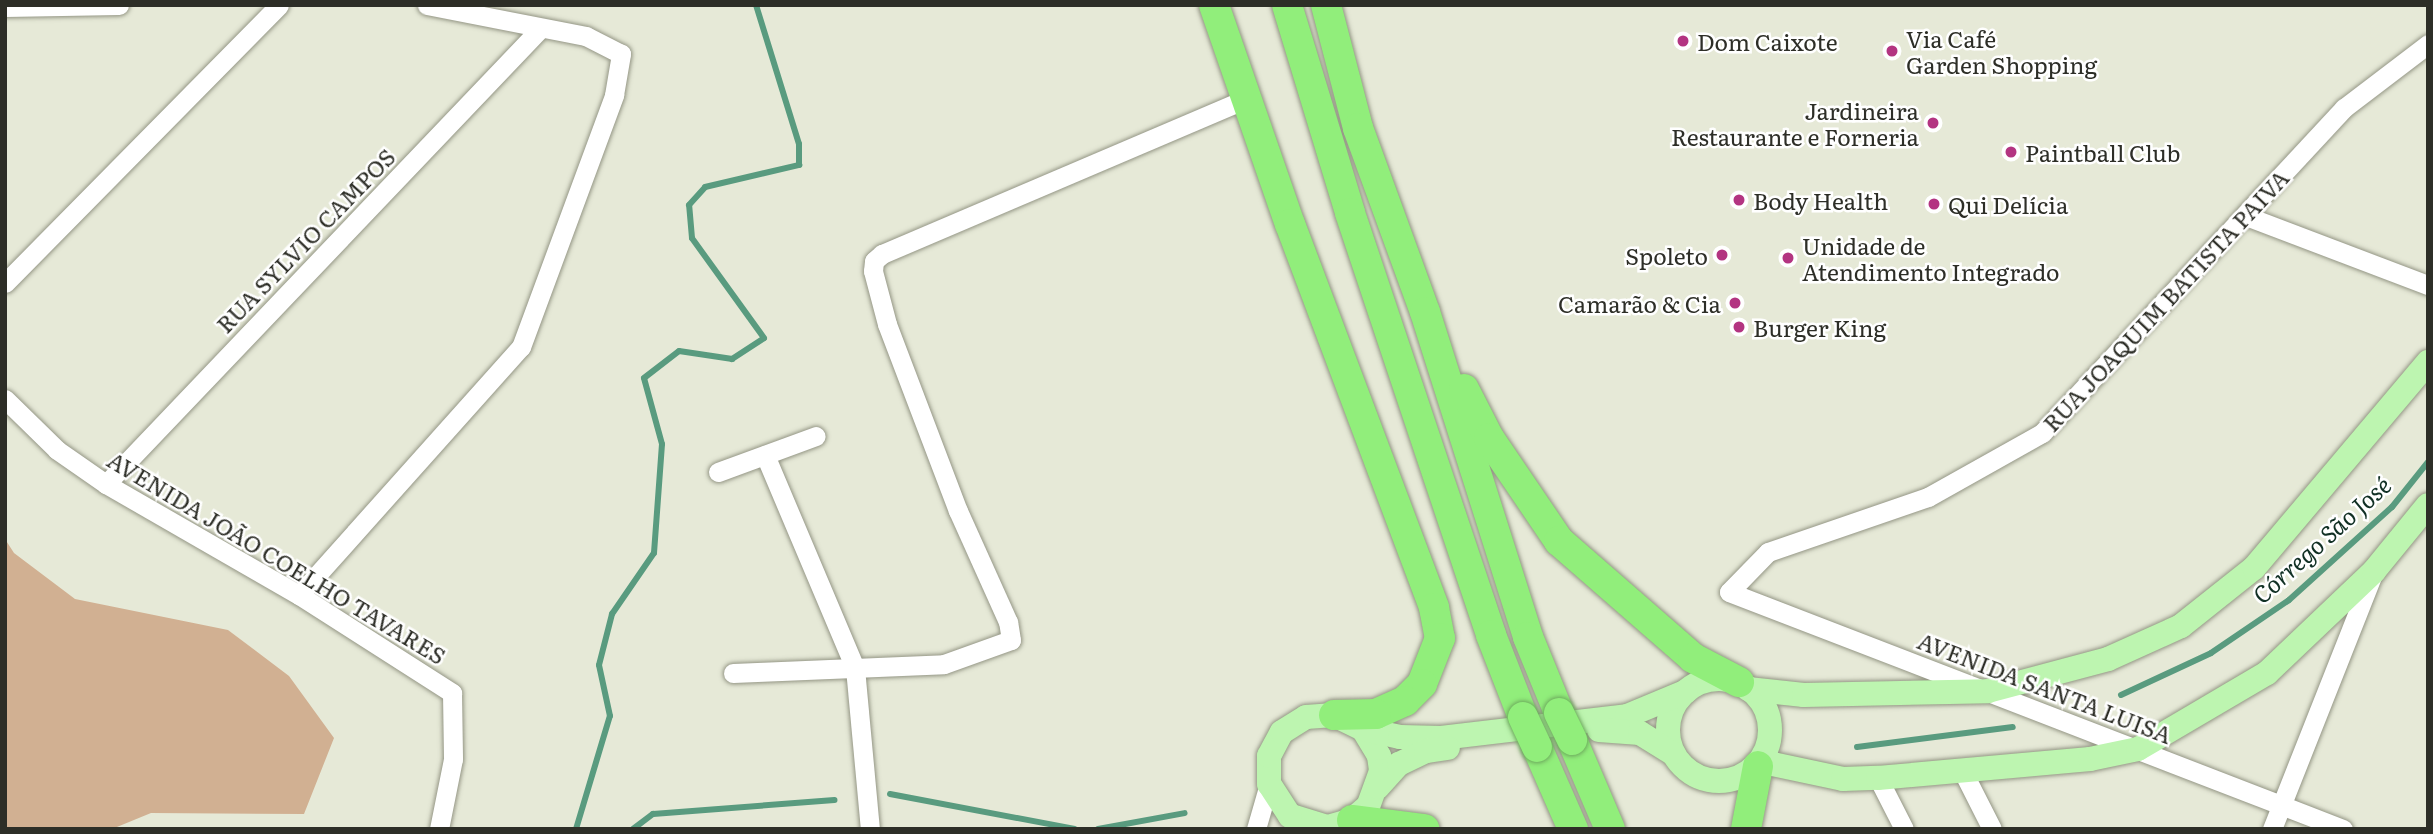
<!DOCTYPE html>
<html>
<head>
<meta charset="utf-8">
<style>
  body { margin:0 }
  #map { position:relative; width:2433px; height:834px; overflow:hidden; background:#e6e9d7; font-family:Literata,serif }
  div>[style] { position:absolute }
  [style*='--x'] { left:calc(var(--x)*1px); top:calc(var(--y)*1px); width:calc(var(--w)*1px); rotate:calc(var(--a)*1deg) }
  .green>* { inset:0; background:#d1b092 }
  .stream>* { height:6px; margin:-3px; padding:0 3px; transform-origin:3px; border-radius:3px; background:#599b7f }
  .roads { filter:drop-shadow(0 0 2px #949685) drop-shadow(0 0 2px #949685) }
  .minor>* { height:19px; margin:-9.5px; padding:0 9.5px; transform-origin:9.5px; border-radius:9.5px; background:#fff }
  .major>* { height:24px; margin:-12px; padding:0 12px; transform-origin:12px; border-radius:12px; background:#bdf5b0 }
  .major>.ring { margin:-12px; padding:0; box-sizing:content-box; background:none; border:24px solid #bdf5b0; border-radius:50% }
  .highway>* { height:30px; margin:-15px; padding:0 15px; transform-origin:15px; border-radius:15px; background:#91ee7b }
  .bridges { filter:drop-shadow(0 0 2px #6eab5e) drop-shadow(0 0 2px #6eab5e) }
  .highway-bridge>* { height:30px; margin:-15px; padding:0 15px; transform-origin:15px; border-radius:15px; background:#91ee7b }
  .dots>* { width:19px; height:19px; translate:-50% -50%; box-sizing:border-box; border:4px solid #fff; border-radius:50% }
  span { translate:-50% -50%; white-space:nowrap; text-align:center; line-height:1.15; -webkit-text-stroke:5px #fff; paint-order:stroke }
  .poi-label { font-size:23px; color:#2d2e27 }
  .left { translate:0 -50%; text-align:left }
  .right { translate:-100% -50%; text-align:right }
  .street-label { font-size:23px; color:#2d2e27 }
  .water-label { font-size:24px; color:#113024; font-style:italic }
  .frame { position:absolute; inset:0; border:7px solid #2d2e27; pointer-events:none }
</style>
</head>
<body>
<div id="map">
  <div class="green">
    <div style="clip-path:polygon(5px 539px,14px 553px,75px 599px,228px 630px,289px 676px,334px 738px,304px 814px,151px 813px,112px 829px,5px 829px)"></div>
  </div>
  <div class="stream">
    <div style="--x:2121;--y:695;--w:99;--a:-25"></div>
    <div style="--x:2211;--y:653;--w:94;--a:-34.2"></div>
    <div style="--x:2289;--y:600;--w:139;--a:-42.1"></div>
    <div style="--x:2392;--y:507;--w:58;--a:-51.3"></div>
    <div style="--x:1857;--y:747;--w:157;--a:-7.3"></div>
    <div style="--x:890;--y:794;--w:188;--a:10.7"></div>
    <div style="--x:576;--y:829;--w:118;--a:-73.3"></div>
    <div style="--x:610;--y:716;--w:52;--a:-102.2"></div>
    <div style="--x:599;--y:665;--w:53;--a:-75.7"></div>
    <div style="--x:612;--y:614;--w:74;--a:-55.5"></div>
    <div style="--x:654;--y:553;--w:109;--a:-85.8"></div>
    <div style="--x:662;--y:444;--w:68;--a:-105.3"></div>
    <div style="--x:644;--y:378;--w:44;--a:-37.6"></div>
    <div style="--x:679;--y:351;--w:54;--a:8.6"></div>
    <div style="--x:732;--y:359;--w:38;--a:-33"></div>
    <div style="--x:764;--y:338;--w:123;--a:-125.8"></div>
    <div style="--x:692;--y:238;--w:33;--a:-95"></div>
    <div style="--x:689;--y:205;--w:24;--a:-48"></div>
    <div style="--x:705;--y:187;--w:97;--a:-13.2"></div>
    <div style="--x:799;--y:165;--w:21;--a:-90"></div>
    <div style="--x:799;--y:144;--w:145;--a:-107.2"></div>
    <div style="--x:633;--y:829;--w:25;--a:-37"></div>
    <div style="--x:653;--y:814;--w:182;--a:-4.4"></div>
    <div style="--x:1098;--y:829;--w:88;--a:-10.4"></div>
  </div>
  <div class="roads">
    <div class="minor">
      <div style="--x:5;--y:7;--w:114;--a:-1"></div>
      <div style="--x:2246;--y:216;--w:195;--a:20.8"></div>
      <div style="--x:5;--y:283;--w:390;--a:-45.4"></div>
      <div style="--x:5;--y:399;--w:73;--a:44.4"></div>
      <div style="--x:57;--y:450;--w:60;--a:34.8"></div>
      <div style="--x:106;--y:484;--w:223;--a:29.9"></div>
      <div style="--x:299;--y:595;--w:182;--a:32.6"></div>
      <div style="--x:452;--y:693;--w:66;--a:89.1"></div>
      <div style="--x:453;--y:759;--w:71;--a:101.3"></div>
      <div style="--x:765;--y:455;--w:231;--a:67.1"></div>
      <div style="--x:855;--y:668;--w:162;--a:84.7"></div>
      <div style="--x:718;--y:472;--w:104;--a:-20.2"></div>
      <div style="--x:106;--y:484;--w:627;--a:-46.36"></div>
      <div style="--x:299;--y:595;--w:333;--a:-48.2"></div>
      <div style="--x:521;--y:347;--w:269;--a:-69.7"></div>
      <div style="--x:614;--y:95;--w:42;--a:-80.3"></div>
      <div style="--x:621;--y:54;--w:39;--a:-153"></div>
      <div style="--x:586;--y:36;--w:162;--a:-169"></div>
      <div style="--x:733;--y:673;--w:211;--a:-2.4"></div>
      <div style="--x:944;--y:664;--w:71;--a:-19.7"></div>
      <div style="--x:1011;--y:640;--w:18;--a:-99"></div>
      <div style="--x:1008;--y:622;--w:122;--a:-114.2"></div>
      <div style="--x:958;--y:511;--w:200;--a:-110.8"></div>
      <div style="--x:887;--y:324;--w:55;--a:-104.8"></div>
      <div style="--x:873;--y:271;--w:10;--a:-84"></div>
      <div style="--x:874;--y:261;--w:11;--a:-41"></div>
      <div style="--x:882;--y:254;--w:396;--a:-23.1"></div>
      <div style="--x:1961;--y:768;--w:68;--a:63.1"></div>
      <div style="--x:1878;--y:778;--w:57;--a:63"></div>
      <div style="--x:1256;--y:829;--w:47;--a:-73.9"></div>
      <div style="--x:2272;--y:829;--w:272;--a:-68.4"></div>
      <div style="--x:2343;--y:829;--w:658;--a:-158.89"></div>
      <div style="--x:1729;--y:592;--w:56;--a:-45.7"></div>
      <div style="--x:1768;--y:552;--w:169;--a:-19"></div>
      <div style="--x:1928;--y:497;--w:131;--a:-29.3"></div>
      <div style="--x:2042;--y:433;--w:444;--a:-47.1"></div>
      <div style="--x:2344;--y:108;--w:106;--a:-37.3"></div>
    </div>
    <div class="major">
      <div class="ring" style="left:1668px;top:679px;width:78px;height:78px"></div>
      <div style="--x:1748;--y:689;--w:56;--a:6.1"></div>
      <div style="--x:1804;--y:695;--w:184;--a:-1.2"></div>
      <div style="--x:1988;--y:691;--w:124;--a:-14.9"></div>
      <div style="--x:2108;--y:659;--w:80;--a:-24.3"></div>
      <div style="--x:2181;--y:626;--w:93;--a:-38.5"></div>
      <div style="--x:2254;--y:568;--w:270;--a:-49.8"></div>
      <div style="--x:1363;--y:729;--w:31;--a:59"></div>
      <div style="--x:1379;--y:756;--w:15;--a:82"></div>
      <div style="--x:1381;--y:771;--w:37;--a:110"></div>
      <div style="--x:1368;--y:806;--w:21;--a:139"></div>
      <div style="--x:1352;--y:820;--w:26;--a:164"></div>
      <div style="--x:1327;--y:827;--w:39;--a:-163"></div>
      <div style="--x:1290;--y:816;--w:38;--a:-123"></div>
      <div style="--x:1269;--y:784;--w:28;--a:-90"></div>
      <div style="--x:1269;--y:756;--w:27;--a:-62"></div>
      <div style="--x:1282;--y:732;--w:28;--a:-32"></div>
      <div style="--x:1306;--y:717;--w:28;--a:-4"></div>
      <div style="--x:1334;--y:715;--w:32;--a:26"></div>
      <div style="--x:1363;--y:729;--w:38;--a:12"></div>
      <div style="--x:1400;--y:737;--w:41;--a:1.4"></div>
      <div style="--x:1441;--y:738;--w:187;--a:-6.7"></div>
      <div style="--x:1627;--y:716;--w:63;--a:-22.5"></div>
      <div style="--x:1599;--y:730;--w:41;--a:4.2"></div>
      <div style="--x:1640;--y:733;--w:38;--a:32"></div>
      <div style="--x:1763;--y:762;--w:82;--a:12"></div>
      <div style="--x:1843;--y:779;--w:35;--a:-2"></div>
      <div style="--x:1878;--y:778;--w:213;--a:-5.1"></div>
      <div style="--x:2090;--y:759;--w:49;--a:-11.8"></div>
      <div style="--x:2138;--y:749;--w:150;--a:-30.5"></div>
      <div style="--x:2267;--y:673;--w:148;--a:-43.6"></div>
      <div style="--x:2374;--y:571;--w:85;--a:-50.7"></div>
      <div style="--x:1378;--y:787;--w:31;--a:-48"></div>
      <div style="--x:1399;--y:764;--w:30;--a:-26"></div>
      <div style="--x:1426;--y:751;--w:22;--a:-8"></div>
    </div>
    <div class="highway">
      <div style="--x:1214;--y:5;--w:232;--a:70.9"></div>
      <div style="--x:1290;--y:224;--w:410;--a:69.4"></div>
      <div style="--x:1434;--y:608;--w:31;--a:79"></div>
      <div style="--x:1440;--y:638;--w:49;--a:111.4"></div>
      <div style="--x:1422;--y:684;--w:24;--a:135"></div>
      <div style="--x:1405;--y:701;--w:32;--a:156"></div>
      <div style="--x:1376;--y:714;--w:42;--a:178.6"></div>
      <div style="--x:1287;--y:5;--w:217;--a:73.1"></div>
      <div style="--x:1350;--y:213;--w:445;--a:71.5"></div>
      <div style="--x:1491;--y:635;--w:88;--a:68.7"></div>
      <div style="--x:1326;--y:5;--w:127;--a:75.4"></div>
      <div style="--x:1358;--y:128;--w:196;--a:70"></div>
      <div style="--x:1425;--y:312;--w:341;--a:72.4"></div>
      <div style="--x:1528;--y:637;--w:82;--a:67.8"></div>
      <div style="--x:1464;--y:389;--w:55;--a:63"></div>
      <div style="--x:1489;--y:438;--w:125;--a:55.8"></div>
      <div style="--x:1559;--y:541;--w:178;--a:41.1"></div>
      <div style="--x:1693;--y:658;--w:52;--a:27.6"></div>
      <div style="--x:1572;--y:740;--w:97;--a:66.9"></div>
      <div style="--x:1537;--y:747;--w:90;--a:66.3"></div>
      <div style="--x:1352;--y:820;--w:73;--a:7.1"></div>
      <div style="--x:1746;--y:829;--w:64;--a:-79.2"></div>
    </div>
  </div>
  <div class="bridges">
    <div class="highway-bridge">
      <div style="--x:1559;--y:713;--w:30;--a:64"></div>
      <div style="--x:1523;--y:717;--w:33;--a:65"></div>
    </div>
  </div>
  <div class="dots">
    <div style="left:1683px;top:41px;background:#b33481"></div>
    <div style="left:1892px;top:51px;background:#b33481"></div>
    <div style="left:1933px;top:123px;background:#b33481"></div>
    <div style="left:2011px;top:152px;background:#b33481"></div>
    <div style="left:1739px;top:200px;background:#b33481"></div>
    <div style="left:1934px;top:204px;background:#b33481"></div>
    <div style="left:1722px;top:255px;background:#b33481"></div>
    <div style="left:1788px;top:258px;background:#b33481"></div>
    <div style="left:1735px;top:303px;background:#b33481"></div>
    <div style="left:1739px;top:327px;background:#b33481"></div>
  </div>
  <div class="poi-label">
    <span class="left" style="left:1906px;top:51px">Via Café<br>Garden Shopping</span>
    <span class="left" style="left:1697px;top:41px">Dom Caixote</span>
    <span class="right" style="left:1919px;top:123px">Jardineira<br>Restaurante e Forneria</span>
    <span class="left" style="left:2025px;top:152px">Paintball Club</span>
    <span class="left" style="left:1753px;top:200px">Body Health</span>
    <span class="left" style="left:1948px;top:204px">Qui Delícia</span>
    <span class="left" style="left:1802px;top:258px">Unidade de<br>Atendimento Integrado</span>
    <span class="right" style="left:1708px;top:255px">Spoleto</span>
    <span class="right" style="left:1721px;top:303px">Camarão &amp; Cia</span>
    <span class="left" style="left:1753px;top:327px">Burger King</span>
  </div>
  <div class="street-label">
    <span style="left:305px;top:240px;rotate:-46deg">RUA SYLVIO CAMPOS</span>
    <span style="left:2165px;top:300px;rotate:-47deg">RUA JOAQUIM BATISTA PAIVA</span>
    <span style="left:277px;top:557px;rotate:31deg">AVENIDA JOÃO COELHO TAVARES</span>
    <span style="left:2045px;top:687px;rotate:21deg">AVENIDA SANTA LUISA</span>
  </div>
  <div class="water-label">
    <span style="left:2321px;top:539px;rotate:-42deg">Córrego São José</span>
  </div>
  <div class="frame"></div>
</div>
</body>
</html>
